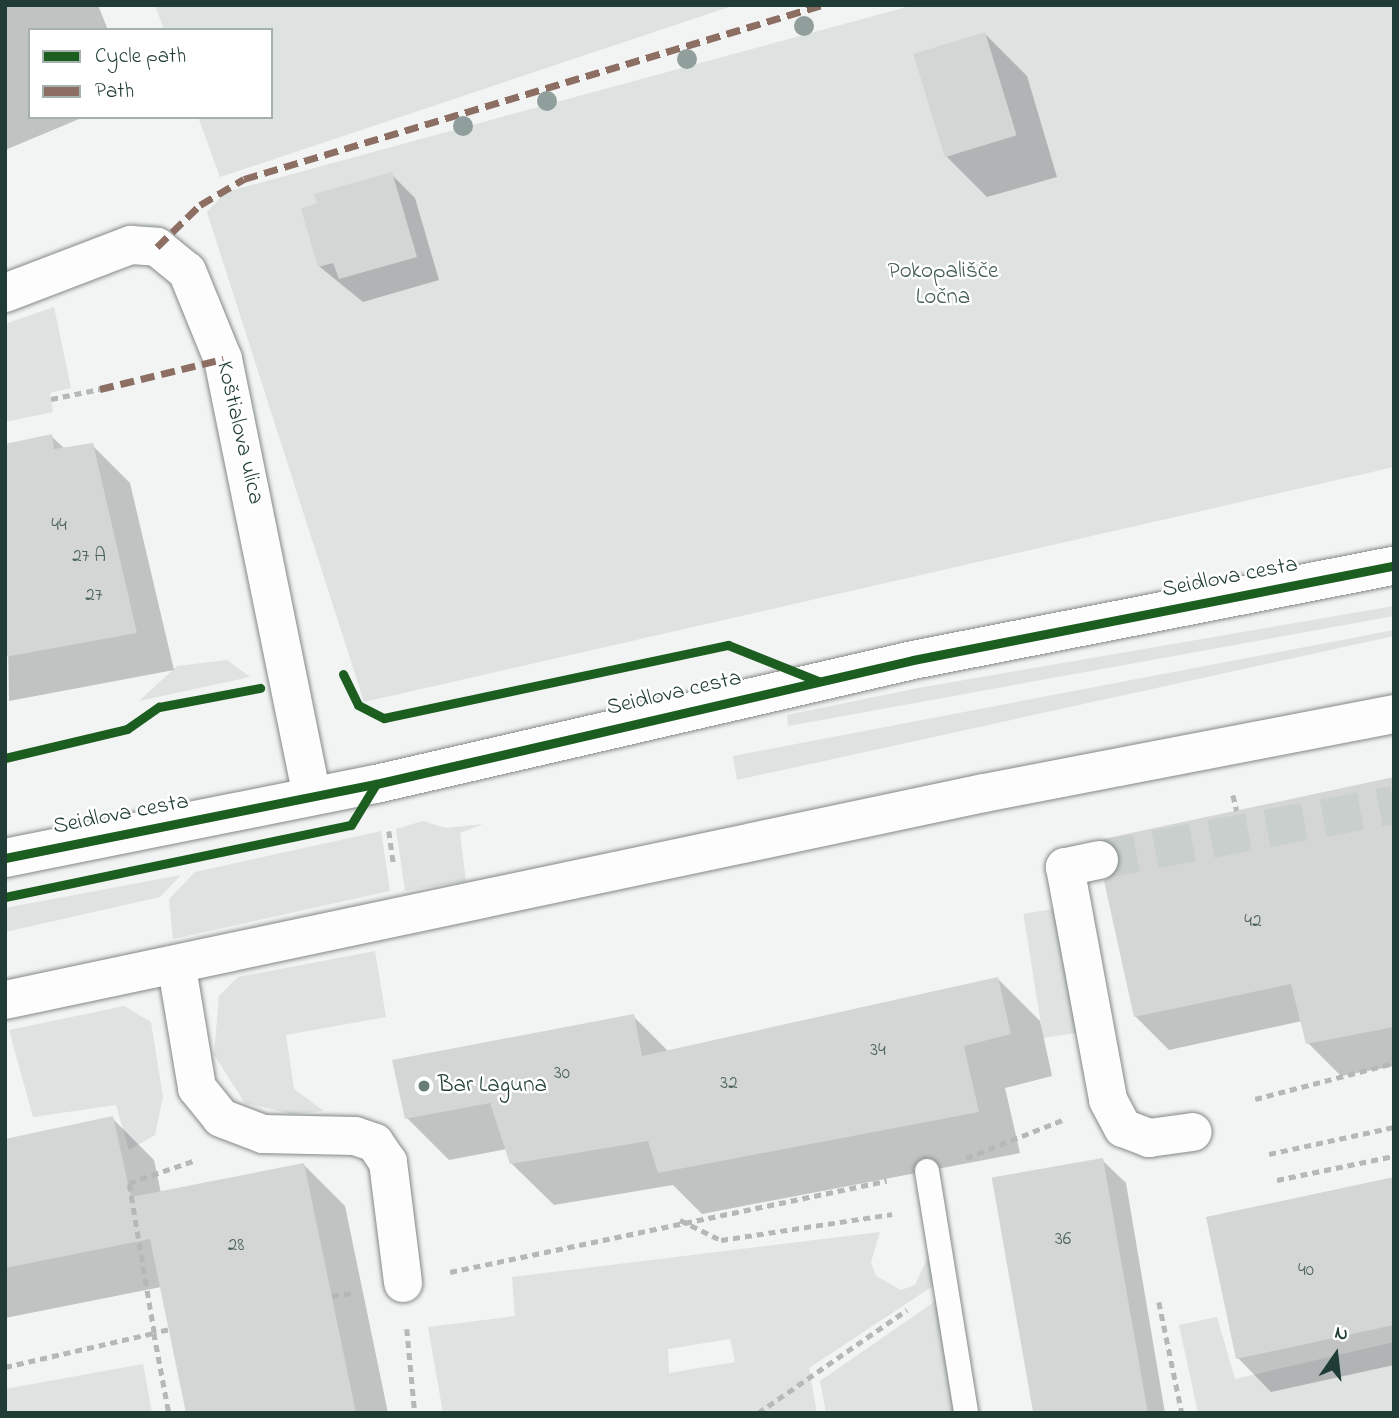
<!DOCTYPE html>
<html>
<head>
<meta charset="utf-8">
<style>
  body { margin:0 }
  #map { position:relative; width:1399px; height:1418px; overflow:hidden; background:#f2f3f3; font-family:"Indie Flower",sans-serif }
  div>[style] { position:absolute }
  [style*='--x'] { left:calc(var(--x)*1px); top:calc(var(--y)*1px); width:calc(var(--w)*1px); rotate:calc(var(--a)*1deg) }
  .green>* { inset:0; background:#dee2e1; transform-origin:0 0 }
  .shadow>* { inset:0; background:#0003 }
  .building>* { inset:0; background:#d3d6d5; transform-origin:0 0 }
  .minor-tunnel>* { height:38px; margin-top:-19px; transform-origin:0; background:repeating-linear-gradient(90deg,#c8cfcd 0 38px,transparent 0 57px) }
  .path>* { height:4.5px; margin-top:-2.25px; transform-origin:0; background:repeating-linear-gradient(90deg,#b4b8b7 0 7px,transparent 0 12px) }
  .roads { filter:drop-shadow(0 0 2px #838988) drop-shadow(0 0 2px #838988) }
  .service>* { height:24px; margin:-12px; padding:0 12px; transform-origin:12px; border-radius:12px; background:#fdfdfd }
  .minor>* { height:38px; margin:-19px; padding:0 19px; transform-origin:19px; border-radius:19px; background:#fdfdfd }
  .tertiary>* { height:38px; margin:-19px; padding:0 19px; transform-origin:19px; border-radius:19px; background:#fdfdfd }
  .quiet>* { height:7px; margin-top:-3.5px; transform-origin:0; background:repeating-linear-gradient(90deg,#8d6e63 0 14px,transparent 0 21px) }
  .cycleway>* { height:9px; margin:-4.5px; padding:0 4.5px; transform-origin:4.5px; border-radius:4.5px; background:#1b5e20 }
  .trees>* { width:20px; height:20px; margin:-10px; border-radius:50%; background:#919f9c }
  .dots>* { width:19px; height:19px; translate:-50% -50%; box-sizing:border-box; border:4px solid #fff; border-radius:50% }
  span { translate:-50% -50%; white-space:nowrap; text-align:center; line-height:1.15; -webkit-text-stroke:5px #fff; paint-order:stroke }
  .number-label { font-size:19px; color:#4c635c }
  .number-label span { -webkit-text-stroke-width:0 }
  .park-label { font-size:23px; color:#425b54 }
  .street-label { font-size:23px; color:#1f3d34 }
  .poi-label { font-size:23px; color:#1f3d34 }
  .left { translate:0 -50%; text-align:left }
  .frame { position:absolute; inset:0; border:7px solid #1f3d34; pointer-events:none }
  .legend { position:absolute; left:28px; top:28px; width:245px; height:91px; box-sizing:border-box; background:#fff; border:2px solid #a5b1ae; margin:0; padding:9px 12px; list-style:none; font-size:21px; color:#1f3d34 }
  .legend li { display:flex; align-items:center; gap:14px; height:35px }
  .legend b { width:35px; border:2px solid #a5b1ae }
  .north { position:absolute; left:1301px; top:1320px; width:70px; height:70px; -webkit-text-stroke:5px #fff; paint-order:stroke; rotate:14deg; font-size:19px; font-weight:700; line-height:28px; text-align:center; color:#1f3d34 }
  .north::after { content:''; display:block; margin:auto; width:24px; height:32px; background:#1f3d34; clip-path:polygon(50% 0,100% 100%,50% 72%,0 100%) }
</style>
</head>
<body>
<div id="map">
  <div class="green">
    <div style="clip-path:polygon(155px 5px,735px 5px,220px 177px,198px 117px,271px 117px,271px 30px,164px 30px)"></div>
    <div style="clip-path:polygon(914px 5px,1394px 5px,1394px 467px,364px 702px,207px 212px,226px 192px)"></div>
    <div style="clip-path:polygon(54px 307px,71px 388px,50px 393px,53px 412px,5px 422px,5px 324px)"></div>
    <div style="clip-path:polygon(1394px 606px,1394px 616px,788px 726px,787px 715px,918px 688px)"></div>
    <div style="clip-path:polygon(1394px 630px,1394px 636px,737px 780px,733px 756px)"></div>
    <div style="clip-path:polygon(227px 660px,250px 677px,139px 701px,177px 666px)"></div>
    <div style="clip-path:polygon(423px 821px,446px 828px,483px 824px,460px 833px,466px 881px,405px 891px,396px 829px)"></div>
    <div style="clip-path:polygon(381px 831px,390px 891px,173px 939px,169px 899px,195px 872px)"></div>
    <div style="clip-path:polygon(181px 875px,160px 897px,5px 932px,5px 908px)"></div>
    <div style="left:1059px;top:908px;width:126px;height:36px;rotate:81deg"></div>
    <div style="clip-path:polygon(375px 951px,386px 1017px,286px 1035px,294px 1089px,324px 1111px,292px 1114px,245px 1103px,214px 1055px,219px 996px,238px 977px)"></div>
    <div style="clip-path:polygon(124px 1006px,151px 1022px,163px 1097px,155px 1135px,129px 1150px,116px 1105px,33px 1117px,9px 1030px)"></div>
    <div style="clip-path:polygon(evenodd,880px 1232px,871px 1262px,876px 1276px,901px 1290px,915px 1285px,929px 1254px,936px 1284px,809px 1368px,817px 1413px,443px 1413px,428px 1327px,515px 1316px,512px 1277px,880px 1232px,730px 1339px,735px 1362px,669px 1373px,668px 1349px,730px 1339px)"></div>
    <div style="clip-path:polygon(937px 1300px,958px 1413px,826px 1413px,820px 1381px)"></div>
    <div style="clip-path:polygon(1217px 1317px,1235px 1379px,1394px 1342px,1394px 1413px,1198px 1413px,1179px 1325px)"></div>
    <div style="clip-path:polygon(143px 1364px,152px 1413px,5px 1413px,5px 1389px)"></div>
  </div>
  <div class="shadow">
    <div style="clip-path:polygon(5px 5px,98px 5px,108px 30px,30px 30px,30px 117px,84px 117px,5px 150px)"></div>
    <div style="clip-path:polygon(985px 34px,1027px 76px,1057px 177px,987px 197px,945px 155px)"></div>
    <div style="clip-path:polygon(391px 174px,415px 198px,439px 280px,363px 302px,320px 267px,303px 210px)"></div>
    <div style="clip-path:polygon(51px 436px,65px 449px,92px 445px,130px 483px,174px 670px,9px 701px,5px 445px)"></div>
    <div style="clip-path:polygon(1394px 779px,1394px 1066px,1341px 1076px,1308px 1043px,1302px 1021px,1169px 1050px,1135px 1016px)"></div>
    <div style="clip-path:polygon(998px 979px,1040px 1021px,1052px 1076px,1005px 1088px,1020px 1153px,702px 1214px,673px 1185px,554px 1205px,511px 1163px,507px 1149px,449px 1160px,407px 1118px,633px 1016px,669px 1052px)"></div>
    <div style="clip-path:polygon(112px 1118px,154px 1160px,161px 1193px,303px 1164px,345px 1206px,388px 1413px,187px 1413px,161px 1287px,5px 1318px,5px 1141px)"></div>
    <div style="clip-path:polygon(1102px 1160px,1126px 1183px,1165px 1413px,1034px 1413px)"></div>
    <div style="clip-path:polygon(1394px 1179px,1394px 1365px,1271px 1392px,1238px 1358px)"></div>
  </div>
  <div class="building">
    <div style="left:985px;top:32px;width:108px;height:75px;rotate:73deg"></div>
    <div style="clip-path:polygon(392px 172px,417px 257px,339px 279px,333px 263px,318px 267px,301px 209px,317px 203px,314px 194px)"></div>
    <div style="clip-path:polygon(52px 434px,54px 449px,93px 443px,137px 633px,5px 657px,5px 444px)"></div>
    <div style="clip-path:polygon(1394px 777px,1394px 1027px,1306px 1044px,1291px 984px,1134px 1017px,1104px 881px,1119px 868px,1120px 856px,1103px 839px)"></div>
    <div style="clip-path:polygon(998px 977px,1011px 1034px,964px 1046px,979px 1112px,658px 1173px,648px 1141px,510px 1164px,490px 1103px,405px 1119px,392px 1060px,634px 1014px,642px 1056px)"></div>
    <div style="clip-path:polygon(113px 1116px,131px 1197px,304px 1163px,356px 1413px,186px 1413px,150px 1239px,5px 1268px,5px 1139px)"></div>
    <div style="left:1103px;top:1158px;width:259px;height:113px;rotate:80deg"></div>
    <div style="clip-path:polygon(1394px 1177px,1394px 1325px,1236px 1359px,1206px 1217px)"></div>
  </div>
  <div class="minor-tunnel">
    <div style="--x:1099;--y:860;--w:300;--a:-10.6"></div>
  </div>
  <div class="path">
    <div style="--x:51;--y:399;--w:50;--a:-11.5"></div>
    <div style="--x:1233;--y:795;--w:16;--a:76"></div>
    <div style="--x:389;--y:831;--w:36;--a:82"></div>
    <div style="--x:1255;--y:1099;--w:144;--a:-14.5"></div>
    <div style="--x:1269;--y:1154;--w:128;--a:-12.2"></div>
    <div style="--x:966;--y:1158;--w:106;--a:-21.5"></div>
    <div style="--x:1277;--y:1180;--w:119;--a:-11.6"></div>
    <div style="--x:680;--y:1220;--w:46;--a:26"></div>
    <div style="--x:721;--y:1240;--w:173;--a:-8.6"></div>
    <div style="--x:450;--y:1272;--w:446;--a:-11.8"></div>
    <div style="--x:332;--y:1296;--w:24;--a:-9"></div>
    <div style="--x:1159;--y:1302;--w:113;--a:78.3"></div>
    <div style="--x:407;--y:1329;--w:84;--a:84.6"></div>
    <div style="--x:168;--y:1330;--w:14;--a:168"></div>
    <div style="--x:154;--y:1333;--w:81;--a:79.4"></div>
    <div style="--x:5;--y:1367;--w:153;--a:-12.9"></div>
    <div style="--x:154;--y:1333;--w:152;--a:-99.5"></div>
    <div style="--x:129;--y:1183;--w:71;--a:-18.9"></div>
    <div style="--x:758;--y:1413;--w:181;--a:-34.7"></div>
  </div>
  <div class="roads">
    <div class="service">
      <div style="--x:927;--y:1171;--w:245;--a:80.8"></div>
    </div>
    <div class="minor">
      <div style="--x:5;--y:293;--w:135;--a:-20.9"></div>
      <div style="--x:131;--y:245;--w:26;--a:4"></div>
      <div style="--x:157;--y:247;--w:38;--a:39"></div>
      <div style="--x:187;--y:271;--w:95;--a:67.8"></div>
      <div style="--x:223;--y:359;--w:446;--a:78.5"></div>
      <div style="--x:1099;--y:860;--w:35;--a:168"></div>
      <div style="--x:1065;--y:867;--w:237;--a:79.5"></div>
      <div style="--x:1108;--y:1100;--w:32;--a:62"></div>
      <div style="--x:1123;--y:1128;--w:28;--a:21"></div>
      <div style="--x:1149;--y:1138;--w:44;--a:-7.8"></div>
      <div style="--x:177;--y:968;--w:122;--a:80.5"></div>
      <div style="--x:197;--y:1088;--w:38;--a:51"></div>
      <div style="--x:221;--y:1118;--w:45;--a:20.9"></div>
      <div style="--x:263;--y:1134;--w:92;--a:1.2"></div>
      <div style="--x:355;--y:1136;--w:21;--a:19"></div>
      <div style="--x:375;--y:1143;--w:23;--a:56"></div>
      <div style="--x:388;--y:1162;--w:122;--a:82.9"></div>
      <div style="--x:5;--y:1000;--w:1001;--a:-11.94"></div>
      <div style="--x:984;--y:793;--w:418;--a:-10.9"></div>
    </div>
    <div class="tertiary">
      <div style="--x:5;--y:858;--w:378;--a:-11.3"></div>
      <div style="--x:376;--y:784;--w:551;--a:-13"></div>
      <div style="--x:913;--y:660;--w:490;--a:-11.1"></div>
    </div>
  </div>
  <div class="quiet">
    <div style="--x:157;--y:247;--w:60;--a:-44.3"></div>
    <div style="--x:200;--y:205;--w:51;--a:-30.6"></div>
    <div style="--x:244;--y:179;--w:604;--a:-16.75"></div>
    <div style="--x:100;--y:389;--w:127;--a:-13.7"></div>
  </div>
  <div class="cycleway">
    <div style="--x:343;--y:674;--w:34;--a:64"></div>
    <div style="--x:358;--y:705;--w:29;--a:27"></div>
    <div style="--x:384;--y:718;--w:352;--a:-12"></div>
    <div style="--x:728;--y:645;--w:97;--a:21.8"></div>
    <div style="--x:5;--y:758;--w:125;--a:-13.4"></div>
    <div style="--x:127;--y:729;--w:39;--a:-35"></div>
    <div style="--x:159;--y:707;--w:103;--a:-10.7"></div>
    <div style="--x:5;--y:858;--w:378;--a:-11.3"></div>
    <div style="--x:376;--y:784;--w:551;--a:-13"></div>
    <div style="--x:913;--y:660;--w:490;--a:-11.1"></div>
    <div style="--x:5;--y:897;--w:353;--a:-11.8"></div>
    <div style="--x:351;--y:825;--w:48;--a:-58.6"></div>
  </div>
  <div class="trees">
    <div style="left:804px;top:26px"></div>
    <div style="left:687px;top:59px"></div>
    <div style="left:547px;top:101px"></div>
    <div style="left:463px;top:126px"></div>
  </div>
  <div class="dots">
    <div style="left:424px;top:1086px;background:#697d77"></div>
  </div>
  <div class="number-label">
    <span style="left:59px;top:526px">44</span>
    <span style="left:89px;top:557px">27 A</span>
    <span style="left:94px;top:596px">27</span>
    <span style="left:1253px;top:922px">42</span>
    <span style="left:878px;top:1051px">34</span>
    <span style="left:562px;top:1074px">30</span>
    <span style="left:729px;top:1084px">32</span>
    <span style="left:1063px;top:1240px">36</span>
    <span style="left:236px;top:1246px">28</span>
    <span style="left:1306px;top:1271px">40</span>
  </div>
  <div class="park-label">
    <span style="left:943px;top:285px">Pokopališče<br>Ločna</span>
  </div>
  <div class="street-label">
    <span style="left:239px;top:433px;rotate:77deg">Koštialova ulica</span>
    <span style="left:1230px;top:578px;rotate:-11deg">Seidlova cesta</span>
    <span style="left:674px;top:694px;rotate:-13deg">Seidlova cesta</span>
    <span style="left:121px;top:815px;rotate:-11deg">Seidlova cesta</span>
  </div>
  <div class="poi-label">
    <span class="left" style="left:438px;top:1086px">Bar Laguna</span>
  </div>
  <div class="frame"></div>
  <ul class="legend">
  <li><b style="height:9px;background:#1b5e20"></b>Cycle path</li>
  <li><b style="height:9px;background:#8d6e63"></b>Path</li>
  </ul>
  <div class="north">N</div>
</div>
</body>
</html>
